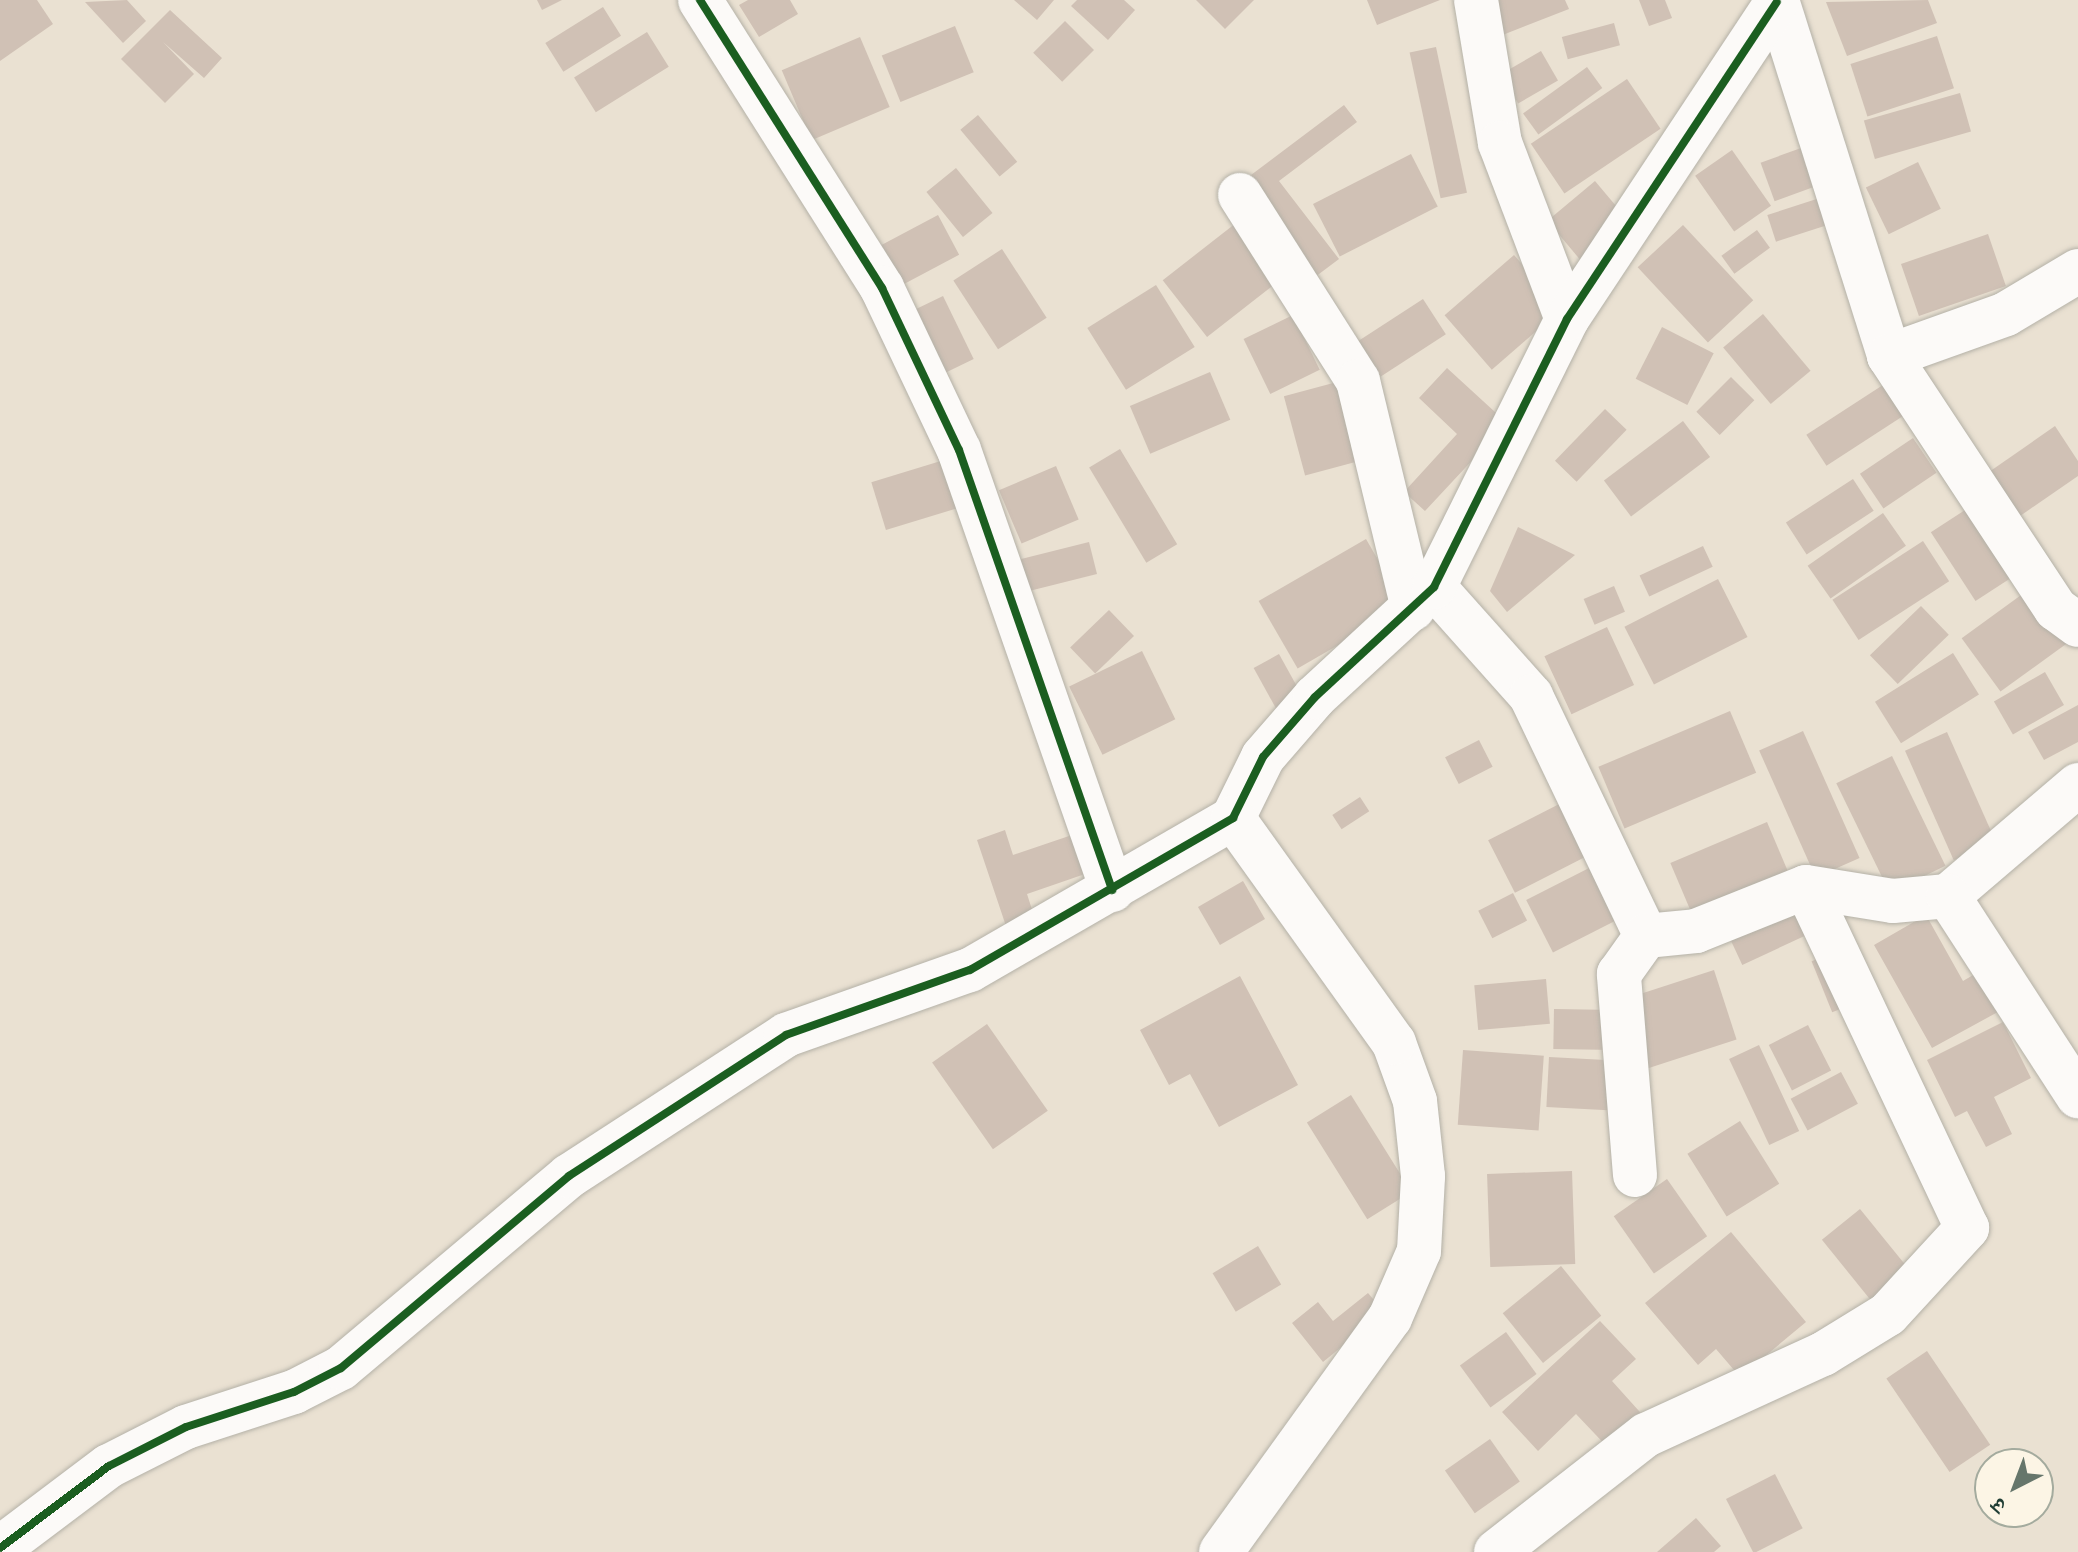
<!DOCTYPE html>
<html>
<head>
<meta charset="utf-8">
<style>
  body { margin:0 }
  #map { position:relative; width:2078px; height:1552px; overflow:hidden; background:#eae1d2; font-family:"IM FELL English","Noto Serif Devanagari",serif }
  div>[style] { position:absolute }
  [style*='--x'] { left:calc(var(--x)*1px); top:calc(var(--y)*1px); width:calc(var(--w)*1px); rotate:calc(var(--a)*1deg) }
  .building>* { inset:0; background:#d0c1b5; transform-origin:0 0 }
  .roads { filter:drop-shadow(0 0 2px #b4b1a7) drop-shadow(0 0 2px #b4b1a7) }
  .street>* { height:44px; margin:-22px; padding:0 22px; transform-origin:22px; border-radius:22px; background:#fcfaf8 }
  .cycleway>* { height:8px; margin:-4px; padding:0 4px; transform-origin:4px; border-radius:4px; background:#1b5e20 }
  span { translate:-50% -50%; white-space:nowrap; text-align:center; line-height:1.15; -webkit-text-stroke:8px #fcf5e5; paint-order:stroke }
  .north { position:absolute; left:1974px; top:1448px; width:80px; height:80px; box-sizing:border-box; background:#fcf5e5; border:2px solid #a4ab9e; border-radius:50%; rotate:222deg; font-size:22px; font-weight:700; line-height:32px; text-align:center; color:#1f3d34 }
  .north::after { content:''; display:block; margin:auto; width:28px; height:36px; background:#66766b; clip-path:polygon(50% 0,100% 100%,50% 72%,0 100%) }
</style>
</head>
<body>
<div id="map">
  <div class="building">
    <div style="clip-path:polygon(0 0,37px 0,53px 24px,0 61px)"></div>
    <div style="clip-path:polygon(127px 0,146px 21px,123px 43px,85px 2px)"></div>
    <div style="clip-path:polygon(537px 0,562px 0,542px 10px)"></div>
    <div style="clip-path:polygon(748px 0,790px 0,798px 14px,759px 37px,739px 5px)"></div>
    <div style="clip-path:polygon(1014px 0,1054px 0,1037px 20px)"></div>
    <div style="clip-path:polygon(1077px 0,1124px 0,1135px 10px,1108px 40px,1071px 6px)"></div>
    <div style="clip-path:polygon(1196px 0,1254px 0,1225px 29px)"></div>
    <div style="clip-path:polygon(1367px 0,1440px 0,1377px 25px)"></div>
    <div style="clip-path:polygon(1486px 0,1565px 0,1569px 9px,1500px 36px)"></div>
    <div style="clip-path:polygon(1639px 0,1665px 0,1672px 18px,1649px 26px)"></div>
    <div style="clip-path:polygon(1928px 0,1937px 23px,1847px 56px,1826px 2px)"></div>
    <div style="left:603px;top:7px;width:34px;height:68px;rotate:58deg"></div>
    <div style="clip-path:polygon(170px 10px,222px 58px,204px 78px,163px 42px,194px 74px,165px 103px,121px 59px)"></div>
    <div style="left:1065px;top:21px;width:41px;height:45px;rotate:45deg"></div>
    <div style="left:1614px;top:23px;width:23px;height:54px;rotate:75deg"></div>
    <div style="left:955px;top:26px;width:50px;height:79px;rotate:68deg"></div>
    <div style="left:647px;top:32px;width:41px;height:86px;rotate:58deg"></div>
    <div style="left:1937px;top:36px;width:55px;height:91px;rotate:72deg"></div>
    <div style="left:860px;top:37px;width:76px;height:85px;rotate:67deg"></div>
    <div style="left:1436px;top:47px;width:149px;height:27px;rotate:78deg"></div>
    <div style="left:1541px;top:51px;width:34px;height:46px;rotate:60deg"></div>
    <div style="left:1587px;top:67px;width:26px;height:79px;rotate:54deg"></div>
    <div style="left:1627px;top:79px;width:60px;height:116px;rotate:56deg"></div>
    <div style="left:1960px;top:93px;width:40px;height:100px;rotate:74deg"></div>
    <div style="clip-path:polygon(1344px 105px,1357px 122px,1279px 181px,1339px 259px,1315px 277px,1243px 181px)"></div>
    <div style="left:978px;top:115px;width:61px;height:23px;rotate:50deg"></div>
    <div style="left:1801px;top:148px;width:41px;height:43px;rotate:70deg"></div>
    <div style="left:1732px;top:150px;width:68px;height:45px;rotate:55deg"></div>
    <div style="left:1411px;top:154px;width:59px;height:110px;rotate:63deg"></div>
    <div style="left:1918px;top:162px;width:52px;height:58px;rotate:64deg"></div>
    <div style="left:956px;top:168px;width:58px;height:38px;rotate:51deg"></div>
    <div style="left:1595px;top:181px;width:51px;height:62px;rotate:50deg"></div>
    <div style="left:1832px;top:194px;width:28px;height:68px;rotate:72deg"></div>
    <div style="left:938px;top:215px;width:45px;height:64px;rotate:62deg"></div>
    <div style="left:1236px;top:223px;width:72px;height:93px;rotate:52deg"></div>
    <div style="left:1683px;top:225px;width:103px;height:62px;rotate:47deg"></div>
    <div style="left:1757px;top:230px;width:22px;height:44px;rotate:54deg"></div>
    <div style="left:1988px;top:234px;width:55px;height:92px;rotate:71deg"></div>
    <div style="left:1002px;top:249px;width:82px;height:58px;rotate:57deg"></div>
    <div style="left:1514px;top:255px;width:72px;height:92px;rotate:49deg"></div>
    <div style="left:1156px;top:285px;width:73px;height:81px;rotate:58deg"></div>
    <div style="left:943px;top:296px;width:70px;height:39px;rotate:64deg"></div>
    <div style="left:1423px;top:299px;width:42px;height:84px;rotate:57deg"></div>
    <div style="left:1763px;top:314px;width:74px;height:52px;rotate:50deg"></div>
    <div style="left:1293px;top:315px;width:61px;height:55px;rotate:64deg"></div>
    <div style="left:1662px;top:327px;width:58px;height:58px;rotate:27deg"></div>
    <div style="clip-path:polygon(1447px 368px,1507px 423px,1425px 511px,1404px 492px,1457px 434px,1419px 398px)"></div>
    <div style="left:1210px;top:372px;width:52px;height:87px;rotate:67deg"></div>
    <div style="left:1731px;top:377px;width:33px;height:49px;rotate:45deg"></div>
    <div style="left:1337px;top:382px;width:82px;height:55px;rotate:75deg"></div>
    <div style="left:1886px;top:383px;width:37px;height:95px;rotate:57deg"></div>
    <div style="left:1605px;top:409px;width:30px;height:72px;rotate:44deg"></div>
    <div style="left:1683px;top:421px;width:45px;height:99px;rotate:53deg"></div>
    <div style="clip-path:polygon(2055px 426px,2078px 461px,2078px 476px,2020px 516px,1989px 472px)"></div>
    <div style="left:1913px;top:438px;width:42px;height:64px;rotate:56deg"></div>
    <div style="left:1120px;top:449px;width:111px;height:36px;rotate:59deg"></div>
    <div style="left:944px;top:460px;width:50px;height:76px;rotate:73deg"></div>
    <div style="left:1056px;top:466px;width:58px;height:62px;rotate:67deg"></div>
    <div style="left:1853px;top:479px;width:38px;height:80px;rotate:57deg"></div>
    <div style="left:1982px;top:499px;width:82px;height:61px;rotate:57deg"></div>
    <div style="left:1883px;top:513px;width:40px;height:92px;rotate:55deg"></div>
    <div style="clip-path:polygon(1518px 527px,1575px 555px,1507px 612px,1490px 591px)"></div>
    <div style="left:1366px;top:539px;width:78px;height:124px;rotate:60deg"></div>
    <div style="left:1923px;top:541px;width:48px;height:108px;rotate:57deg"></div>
    <div style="left:1089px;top:542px;width:33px;height:74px;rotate:76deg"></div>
    <div style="left:1703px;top:546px;width:23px;height:70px;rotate:65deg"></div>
    <div style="left:1718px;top:579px;width:65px;height:105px;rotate:63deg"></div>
    <div style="left:1614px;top:586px;width:28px;height:33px;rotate:67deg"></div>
    <div style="left:2028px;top:590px;width:66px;height:82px;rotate:54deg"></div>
    <div style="left:1921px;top:606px;width:40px;height:71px;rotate:46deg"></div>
    <div style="left:1109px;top:610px;width:36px;height:54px;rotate:46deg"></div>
    <div style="left:1607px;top:627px;width:64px;height:69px;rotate:65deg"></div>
    <div style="left:1142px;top:651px;width:76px;height:81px;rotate:64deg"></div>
    <div style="left:1953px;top:653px;width:49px;height:92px;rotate:58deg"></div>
    <div style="left:1279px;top:654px;width:46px;height:29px;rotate:61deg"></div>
    <div style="left:2045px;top:672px;width:38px;height:59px;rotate:60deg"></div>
    <div style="clip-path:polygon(2078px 705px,2078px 742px,2044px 760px,2028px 732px)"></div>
    <div style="left:1730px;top:711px;width:67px;height:143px;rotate:67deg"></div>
    <div style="left:1803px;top:731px;width:139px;height:48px;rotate:66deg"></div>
    <div style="left:1947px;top:732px;width:120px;height:46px;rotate:66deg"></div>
    <div style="left:1479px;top:740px;width:30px;height:38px;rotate:63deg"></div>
    <div style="left:1892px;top:756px;width:122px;height:62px;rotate:64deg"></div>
    <div style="left:1360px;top:797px;width:17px;height:33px;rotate:57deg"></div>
    <div style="left:1571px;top:798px;width:59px;height:93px;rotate:63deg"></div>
    <div style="left:1767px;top:822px;width:60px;height:105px;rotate:67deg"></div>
    <div style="clip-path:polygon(1005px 830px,1013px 855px,1072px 835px,1085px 874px,1027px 894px,1036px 922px,1008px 932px,977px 840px)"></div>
    <div style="left:1593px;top:866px;width:59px;height:75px;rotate:63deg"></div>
    <div style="left:1243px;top:881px;width:44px;height:52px;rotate:60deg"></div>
    <div style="left:1513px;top:893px;width:31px;height:39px;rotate:63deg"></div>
    <div style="left:1796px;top:898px;width:38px;height:77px;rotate:65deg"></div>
    <div style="clip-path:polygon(1926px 915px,1963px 981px,1985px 968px,2007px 1007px,1932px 1048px,1874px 945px)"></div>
    <div style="left:1832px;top:953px;width:55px;height:22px;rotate:68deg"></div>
    <div style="left:1714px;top:970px;width:73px;height:93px;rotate:72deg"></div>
    <div style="clip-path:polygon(1240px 976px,1298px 1085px,1219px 1127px,1190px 1074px,1169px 1085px,1140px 1030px)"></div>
    <div style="left:1546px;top:979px;width:45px;height:72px;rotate:85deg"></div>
    <div style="left:1554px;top:1009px;width:61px;height:40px;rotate:1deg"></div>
    <div style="clip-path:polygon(2003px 1022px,2031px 1078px,1994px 1097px,2012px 1134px,1986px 1147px,1967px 1111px,1955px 1117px,1927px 1060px)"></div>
    <div style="left:987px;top:1024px;width:106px;height:67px;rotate:55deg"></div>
    <div style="left:1808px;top:1025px;width:51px;height:44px;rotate:63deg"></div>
    <div style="left:1759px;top:1045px;width:95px;height:33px;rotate:65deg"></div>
    <div style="left:1463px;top:1050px;width:81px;height:75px;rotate:4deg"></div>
    <div style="left:1549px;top:1057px;width:71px;height:50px;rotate:3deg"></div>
    <div style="left:1841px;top:1072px;width:36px;height:57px;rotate:62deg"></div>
    <div style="left:1351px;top:1095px;width:114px;height:52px;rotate:58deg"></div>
    <div style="left:1740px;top:1121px;width:74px;height:62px;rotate:58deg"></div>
    <div style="left:1572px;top:1171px;width:93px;height:85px;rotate:88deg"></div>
    <div style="left:1667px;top:1179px;width:70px;height:65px;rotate:55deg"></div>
    <div style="left:1860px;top:1209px;width:77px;height:49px;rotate:51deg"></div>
    <div style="clip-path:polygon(1731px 1232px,1806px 1322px,1740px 1377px,1716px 1349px,1698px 1365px,1645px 1303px)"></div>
    <div style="left:1258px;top:1246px;width:45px;height:53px;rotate:59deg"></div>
    <div style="left:1561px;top:1266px;width:64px;height:75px;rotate:51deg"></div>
    <div style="clip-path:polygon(1368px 1293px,1384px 1312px,1323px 1362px,1292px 1323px,1318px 1302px,1333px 1321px)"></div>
    <div style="clip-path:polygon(1600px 1321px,1636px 1359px,1612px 1381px,1648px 1421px,1613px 1453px,1576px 1414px,1538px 1451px,1502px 1412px)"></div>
    <div style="left:1506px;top:1332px;width:52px;height:57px;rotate:54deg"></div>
    <div style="left:1927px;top:1351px;width:113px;height:49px;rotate:56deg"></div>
    <div style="left:1490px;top:1439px;width:52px;height:55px;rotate:55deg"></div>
    <div style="left:1775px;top:1474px;width:61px;height:55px;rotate:63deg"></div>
    <div style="clip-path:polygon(1696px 1518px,1721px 1546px,1714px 1552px,1657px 1552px)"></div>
  </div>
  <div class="roads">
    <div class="street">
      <div style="--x:700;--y:0;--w:341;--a:57.7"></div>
      <div style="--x:882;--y:288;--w:179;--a:64.6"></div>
      <div style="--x:959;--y:450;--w:466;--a:70.8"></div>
      <div style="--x:1476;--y:0;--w:145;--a:80.5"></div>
      <div style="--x:1500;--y:143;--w:188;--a:69.2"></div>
      <div style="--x:1777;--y:0;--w:373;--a:72.5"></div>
      <div style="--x:1889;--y:356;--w:303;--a:56.6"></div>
      <div style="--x:2056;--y:609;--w:27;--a:36"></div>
      <div style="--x:1240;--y:195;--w:220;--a:57.6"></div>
      <div style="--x:1358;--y:381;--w:234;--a:76.4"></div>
      <div style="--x:1889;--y:356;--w:124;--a:-19.7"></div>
      <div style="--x:2006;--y:314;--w:84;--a:-30.8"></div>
      <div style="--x:1434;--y:587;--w:146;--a:48.3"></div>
      <div style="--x:1531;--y:696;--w:266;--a:64.4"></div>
      <div style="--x:1948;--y:896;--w:171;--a:-40.5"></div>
      <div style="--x:1635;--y:1175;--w:202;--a:-94.6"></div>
      <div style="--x:1619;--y:974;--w:47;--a:-54.6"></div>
      <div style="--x:1646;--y:936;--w:50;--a:-5.7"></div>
      <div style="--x:1696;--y:931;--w:118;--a:-21.8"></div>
      <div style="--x:1806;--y:887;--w:88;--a:9.1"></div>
      <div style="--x:1893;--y:901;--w:55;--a:-5.2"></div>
      <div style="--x:1948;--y:896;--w:239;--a:57"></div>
      <div style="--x:0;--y:1548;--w:136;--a:-37"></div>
      <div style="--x:109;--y:1466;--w:86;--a:-26.9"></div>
      <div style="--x:186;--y:1427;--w:114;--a:-18"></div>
      <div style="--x:294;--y:1392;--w:53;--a:-27.1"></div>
      <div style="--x:341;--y:1368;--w:298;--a:-40.1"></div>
      <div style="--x:569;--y:1176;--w:259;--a:-33"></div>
      <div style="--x:786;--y:1035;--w:195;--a:-19.5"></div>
      <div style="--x:970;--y:970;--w:304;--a:-30"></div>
      <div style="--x:1233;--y:818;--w:68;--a:-63.8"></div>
      <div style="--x:1263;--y:757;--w:79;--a:-49.1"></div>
      <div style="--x:1315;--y:697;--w:162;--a:-42.7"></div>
      <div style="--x:1434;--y:587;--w:299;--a:-63.6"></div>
      <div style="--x:1567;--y:319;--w:380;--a:-56.5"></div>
      <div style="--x:1221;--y:1552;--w:289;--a:-54.2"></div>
      <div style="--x:1390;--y:1318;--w:73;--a:-66.6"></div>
      <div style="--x:1419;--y:1251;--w:75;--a:-86.9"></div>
      <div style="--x:1423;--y:1176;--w:75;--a:-96.1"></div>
      <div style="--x:1415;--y:1101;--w:62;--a:-109.9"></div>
      <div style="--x:1394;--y:1043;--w:277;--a:-125.6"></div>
      <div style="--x:1496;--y:1552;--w:190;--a:-38"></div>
      <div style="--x:1646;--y:1435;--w:195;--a:-24.6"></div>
      <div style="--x:1823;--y:1354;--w:76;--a:-31.6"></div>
      <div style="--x:1888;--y:1314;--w:117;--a:-47.4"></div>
      <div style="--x:1967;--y:1228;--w:377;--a:-115.3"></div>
    </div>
  </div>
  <div class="cycleway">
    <div style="--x:700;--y:0;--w:341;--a:57.7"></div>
    <div style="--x:882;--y:288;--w:179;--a:64.6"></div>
    <div style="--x:959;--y:450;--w:466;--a:70.8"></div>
    <div style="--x:0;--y:1548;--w:136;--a:-37"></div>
    <div style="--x:109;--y:1466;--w:86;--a:-26.9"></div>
    <div style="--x:186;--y:1427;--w:114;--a:-18"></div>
    <div style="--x:294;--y:1392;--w:53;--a:-27.1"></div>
    <div style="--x:341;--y:1368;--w:298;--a:-40.1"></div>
    <div style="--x:569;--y:1176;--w:259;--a:-33"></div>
    <div style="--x:786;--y:1035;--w:195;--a:-19.5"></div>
    <div style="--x:970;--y:970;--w:304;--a:-30"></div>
    <div style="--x:1233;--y:818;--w:68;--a:-63.8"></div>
    <div style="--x:1263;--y:757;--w:79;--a:-49.1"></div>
    <div style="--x:1315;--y:697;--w:162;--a:-42.7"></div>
    <div style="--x:1434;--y:587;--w:299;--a:-63.6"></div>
    <div style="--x:1567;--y:319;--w:380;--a:-56.5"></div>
  </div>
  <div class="north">उ</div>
</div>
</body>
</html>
